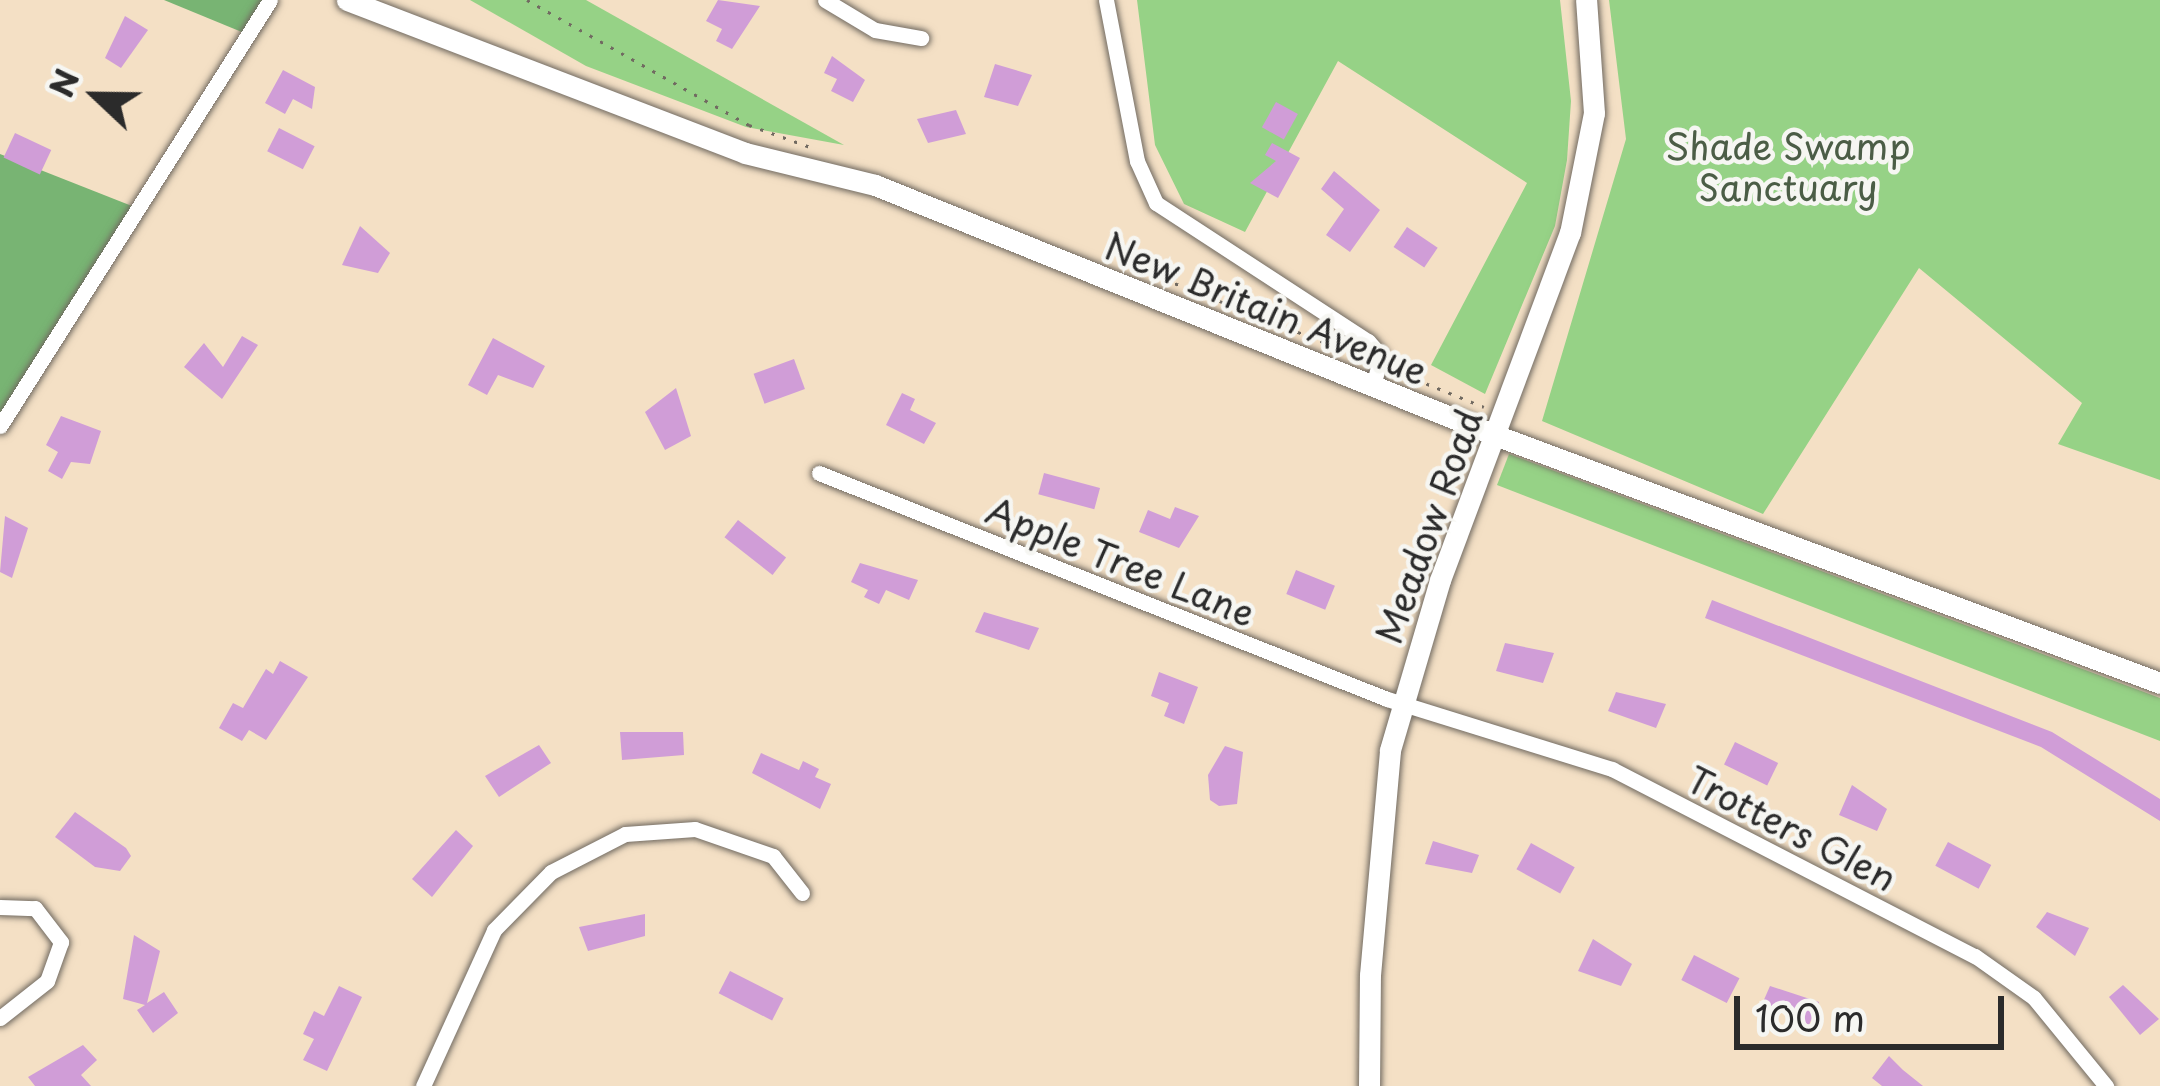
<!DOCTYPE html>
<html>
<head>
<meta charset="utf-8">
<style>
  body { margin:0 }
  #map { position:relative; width:2160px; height:1086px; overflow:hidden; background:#f4e0c5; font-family:"Playpen Sans",sans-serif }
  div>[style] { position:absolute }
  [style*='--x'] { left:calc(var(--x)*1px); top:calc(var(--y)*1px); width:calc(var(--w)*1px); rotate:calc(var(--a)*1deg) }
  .green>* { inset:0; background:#96d286 }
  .forest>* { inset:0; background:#78b473 }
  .building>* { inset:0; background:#d09dd7; transform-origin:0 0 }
  .path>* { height:3px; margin-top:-1.5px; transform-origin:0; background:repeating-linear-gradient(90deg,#716a61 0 3px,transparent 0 12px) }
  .roads { filter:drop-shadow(0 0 3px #716a61) drop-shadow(0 0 3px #716a61) }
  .street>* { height:15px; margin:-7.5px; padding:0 7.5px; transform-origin:7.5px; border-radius:7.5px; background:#fff }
  .secondary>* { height:21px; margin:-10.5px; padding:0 10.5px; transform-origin:10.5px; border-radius:10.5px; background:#fff }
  span { translate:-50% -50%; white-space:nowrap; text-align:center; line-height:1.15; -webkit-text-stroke:9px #f6f6f2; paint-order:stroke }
  .park-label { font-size:36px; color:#4b5d46 }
  .street-label { font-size:36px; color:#2b2b2b }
  .north { position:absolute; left:36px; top:36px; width:120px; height:120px; -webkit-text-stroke:9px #f6f6f2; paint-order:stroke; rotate:292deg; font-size:33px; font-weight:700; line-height:48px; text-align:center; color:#2b2b2b }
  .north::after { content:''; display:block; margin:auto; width:42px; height:54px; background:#2b2b2b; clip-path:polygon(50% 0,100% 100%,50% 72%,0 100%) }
  .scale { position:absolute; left:1734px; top:996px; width:270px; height:54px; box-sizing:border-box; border:6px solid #2b2b2b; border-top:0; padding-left:15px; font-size:36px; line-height:42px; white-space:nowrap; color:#2b2b2b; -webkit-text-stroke:9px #f6f6f2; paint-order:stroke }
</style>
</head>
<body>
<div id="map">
  <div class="green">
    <div style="clip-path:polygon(470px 0,586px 0,844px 145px,746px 127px,586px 66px)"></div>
    <div style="clip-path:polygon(1137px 0,1560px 0,1571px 101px,1567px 160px,1555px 226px,1485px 394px,1431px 365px,1527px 183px,1338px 61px,1245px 232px,1184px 204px,1155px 145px)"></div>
    <div style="clip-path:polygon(1609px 0,2160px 0,2160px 480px,2058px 444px,2082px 403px,1919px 268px,1763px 514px,1542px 421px,1626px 139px)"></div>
    <div style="clip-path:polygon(1509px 454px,2160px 698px,2160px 741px,1497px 485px)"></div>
  </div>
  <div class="forest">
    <div style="clip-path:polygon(164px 0,270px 0,249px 35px)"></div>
    <div style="clip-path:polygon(0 154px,137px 208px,0 426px)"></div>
  </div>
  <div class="building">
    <div style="clip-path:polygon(718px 0,760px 6px,732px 49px,716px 41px,722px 29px,706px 21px)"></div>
    <div style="clip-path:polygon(125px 16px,148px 30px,121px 68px,105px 58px)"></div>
    <div style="clip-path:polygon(832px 56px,865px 80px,853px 102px,831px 91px,837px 79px,824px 73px)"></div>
    <div style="clip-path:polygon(995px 64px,1032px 75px,1018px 106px,984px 97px)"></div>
    <div style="clip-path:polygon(283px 70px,315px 87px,312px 109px,293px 99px,285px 114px,265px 103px)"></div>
    <div style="left:1276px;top:102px;width:25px;height:29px;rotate:29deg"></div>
    <div style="clip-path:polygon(956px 110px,966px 134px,928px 143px,917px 119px)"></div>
    <div style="left:279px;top:128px;width:40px;height:26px;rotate:27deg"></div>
    <div style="left:15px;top:133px;width:40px;height:27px;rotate:25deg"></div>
    <div style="clip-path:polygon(1272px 143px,1300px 158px,1278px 198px,1250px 183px,1276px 161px,1265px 155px)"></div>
    <div style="clip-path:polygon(1334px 171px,1380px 210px,1350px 252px,1326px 235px,1344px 209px,1321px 189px)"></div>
    <div style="clip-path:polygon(360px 226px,390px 253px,378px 273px,342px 265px)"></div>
    <div style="left:1407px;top:227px;width:37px;height:24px;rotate:34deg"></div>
    <div style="clip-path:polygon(242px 336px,258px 345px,222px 399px,184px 367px,204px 343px,223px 367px)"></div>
    <div style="clip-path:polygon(493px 338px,545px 366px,533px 388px,498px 375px,487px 395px,468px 385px)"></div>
    <div style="left:794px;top:359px;width:32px;height:43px;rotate:70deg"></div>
    <div style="clip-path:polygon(676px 388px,691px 436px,665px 450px,645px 412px)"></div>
    <div style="clip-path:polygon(902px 393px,915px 399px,910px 410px,936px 423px,924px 444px,886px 425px)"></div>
    <div style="clip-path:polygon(61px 416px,101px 431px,90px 464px,71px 462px,62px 479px,48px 471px,58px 452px,46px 445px)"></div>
    <div style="left:1044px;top:473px;width:58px;height:22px;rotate:15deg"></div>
    <div style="clip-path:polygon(1175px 507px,1199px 516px,1179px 548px,1139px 532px,1148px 510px,1170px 519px)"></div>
    <div style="clip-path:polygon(5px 516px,28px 528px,12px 578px,0 572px)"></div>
    <div style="left:738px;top:520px;width:61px;height:22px;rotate:38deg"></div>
    <div style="clip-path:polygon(860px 563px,918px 580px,909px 600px,886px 590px,879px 604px,864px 597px,868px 590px,851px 582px)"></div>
    <div style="left:1296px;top:570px;width:42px;height:26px;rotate:22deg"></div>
    <div style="clip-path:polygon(1712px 600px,2052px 732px,2160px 799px,2160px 821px,2041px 747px,1705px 618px)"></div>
    <div style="clip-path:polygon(984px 612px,1039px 628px,1029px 650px,975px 632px)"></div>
    <div style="clip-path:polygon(1505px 643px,1554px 653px,1543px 683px,1496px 671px)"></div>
    <div style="clip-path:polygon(280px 661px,308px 677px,266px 740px,249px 730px,242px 741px,219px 728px,233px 703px,243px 708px,266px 669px,273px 674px)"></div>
    <div style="clip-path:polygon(1159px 672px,1198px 687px,1184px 724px,1164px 716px,1169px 703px,1151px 696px)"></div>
    <div style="clip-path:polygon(1616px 692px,1666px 704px,1656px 728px,1608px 711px)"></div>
    <div style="clip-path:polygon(620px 732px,683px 732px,684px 755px,622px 760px)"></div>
    <div style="left:1735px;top:742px;width:48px;height:25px;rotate:26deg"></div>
    <div style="clip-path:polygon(539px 745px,551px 763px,499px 797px,485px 776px)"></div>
    <div style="clip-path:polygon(1225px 746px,1243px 752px,1237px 804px,1219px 806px,1210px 800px,1208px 775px)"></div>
    <div style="clip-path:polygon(761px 753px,799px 770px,803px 761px,819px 769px,815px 777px,831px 784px,820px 809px,752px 773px)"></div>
    <div style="clip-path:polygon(1852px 785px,1887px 809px,1877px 831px,1839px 815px)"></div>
    <div style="clip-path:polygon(75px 812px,126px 848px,131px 856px,120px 871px,95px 867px,55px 837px)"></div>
    <div style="clip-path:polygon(456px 830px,473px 846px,432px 897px,412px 879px)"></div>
    <div style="clip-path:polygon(1433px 841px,1479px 855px,1472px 873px,1425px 864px)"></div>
    <div style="left:1948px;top:842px;width:49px;height:27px;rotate:28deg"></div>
    <div style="left:1531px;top:843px;width:50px;height:30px;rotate:29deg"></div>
    <div style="clip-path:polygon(2047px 912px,2089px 928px,2075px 956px,2036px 927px)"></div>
    <div style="clip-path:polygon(645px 914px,645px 936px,588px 951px,579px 927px)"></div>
    <div style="clip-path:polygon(134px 935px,160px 951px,147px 1003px,164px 992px,178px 1013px,153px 1033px,137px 1010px,145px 1005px,123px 999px)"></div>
    <div style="clip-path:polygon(1593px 939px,1632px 964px,1621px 986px,1578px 971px)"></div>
    <div style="left:1694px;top:955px;width:51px;height:28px;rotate:27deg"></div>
    <div style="left:730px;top:971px;width:60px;height:25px;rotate:27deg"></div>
    <div style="clip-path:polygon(2123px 985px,2159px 1019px,2140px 1035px,2109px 997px)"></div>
    <div style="clip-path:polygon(339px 986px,362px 997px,327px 1071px,303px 1060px,314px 1039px,303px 1034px,314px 1011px,324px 1016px)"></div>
    <div style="clip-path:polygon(1770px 986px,1819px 1002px,1809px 1025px,1763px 1002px)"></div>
    <div style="clip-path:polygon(83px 1045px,97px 1060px,81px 1075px,91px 1086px,35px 1086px,28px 1077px)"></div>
    <div style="clip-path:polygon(1889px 1056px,1903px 1070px,1923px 1086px,1882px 1086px,1872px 1078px)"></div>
  </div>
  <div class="path">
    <div style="--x:527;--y:0;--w:255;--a:29.4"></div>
    <div style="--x:749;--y:125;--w:68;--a:19.8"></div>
    <div style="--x:1164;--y:279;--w:206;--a:21.6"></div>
    <div style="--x:1393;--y:370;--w:98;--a:22.1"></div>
  </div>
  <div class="roads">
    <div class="street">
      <div style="--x:825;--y:0;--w:58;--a:31"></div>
      <div style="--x:875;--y:30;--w:47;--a:9.9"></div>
      <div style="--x:1106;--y:0;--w:164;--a:79.1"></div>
      <div style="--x:1137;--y:161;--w:46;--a:65.7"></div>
      <div style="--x:1156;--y:203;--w:253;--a:33.1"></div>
      <div style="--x:1368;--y:341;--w:20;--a:49"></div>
      <div style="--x:1381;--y:356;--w:31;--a:105"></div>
      <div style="--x:0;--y:426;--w:504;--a:-57.63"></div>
      <div style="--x:819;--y:473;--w:611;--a:21.7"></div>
      <div style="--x:1387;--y:699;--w:236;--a:17.3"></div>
      <div style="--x:1612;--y:769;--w:408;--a:27.3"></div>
      <div style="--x:1975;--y:956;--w:72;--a:35.4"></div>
      <div style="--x:2034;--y:998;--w:114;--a:50.7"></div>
      <div style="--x:0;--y:907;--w:35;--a:2"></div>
      <div style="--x:35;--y:908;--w:43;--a:52.6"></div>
      <div style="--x:61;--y:942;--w:41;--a:109.7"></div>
      <div style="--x:47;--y:981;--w:60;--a:141.8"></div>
      <div style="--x:423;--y:1086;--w:171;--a:-65.5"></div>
      <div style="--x:494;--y:930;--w:81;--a:-45.5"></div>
      <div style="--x:551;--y:872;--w:83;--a:-27.2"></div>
      <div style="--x:625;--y:834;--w:70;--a:-4.1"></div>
      <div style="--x:695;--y:829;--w:83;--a:19.1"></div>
      <div style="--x:773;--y:856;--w:47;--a:51.9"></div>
    </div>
    <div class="secondary">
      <div style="--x:347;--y:0;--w:426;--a:21"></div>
      <div style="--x:745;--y:153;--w:134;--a:13.8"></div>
      <div style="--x:875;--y:185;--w:669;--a:21.96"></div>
      <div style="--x:1495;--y:435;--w:710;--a:20.45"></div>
      <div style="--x:1369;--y:1086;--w:111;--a:-89.5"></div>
      <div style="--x:1370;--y:975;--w:226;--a:-84.9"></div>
      <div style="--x:1390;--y:750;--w:177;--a:-73.6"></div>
      <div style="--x:1440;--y:580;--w:371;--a:-69.5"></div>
      <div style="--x:1570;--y:233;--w:122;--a:-78.7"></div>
      <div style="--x:1594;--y:113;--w:113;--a:-94"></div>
    </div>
  </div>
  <div class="park-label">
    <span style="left:1788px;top:166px">Shade Swamp<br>Sanctuary</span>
  </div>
  <div class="street-label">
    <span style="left:1266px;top:308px;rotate:22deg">New Britain Avenue</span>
    <span style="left:1428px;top:526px;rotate:-70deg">Meadow Road</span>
    <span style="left:1121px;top:561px;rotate:22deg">Apple Tree Lane</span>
    <span style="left:1792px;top:828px;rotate:27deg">Trotters Glen</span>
  </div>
  <div class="north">N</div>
  <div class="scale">100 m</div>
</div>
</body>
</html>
